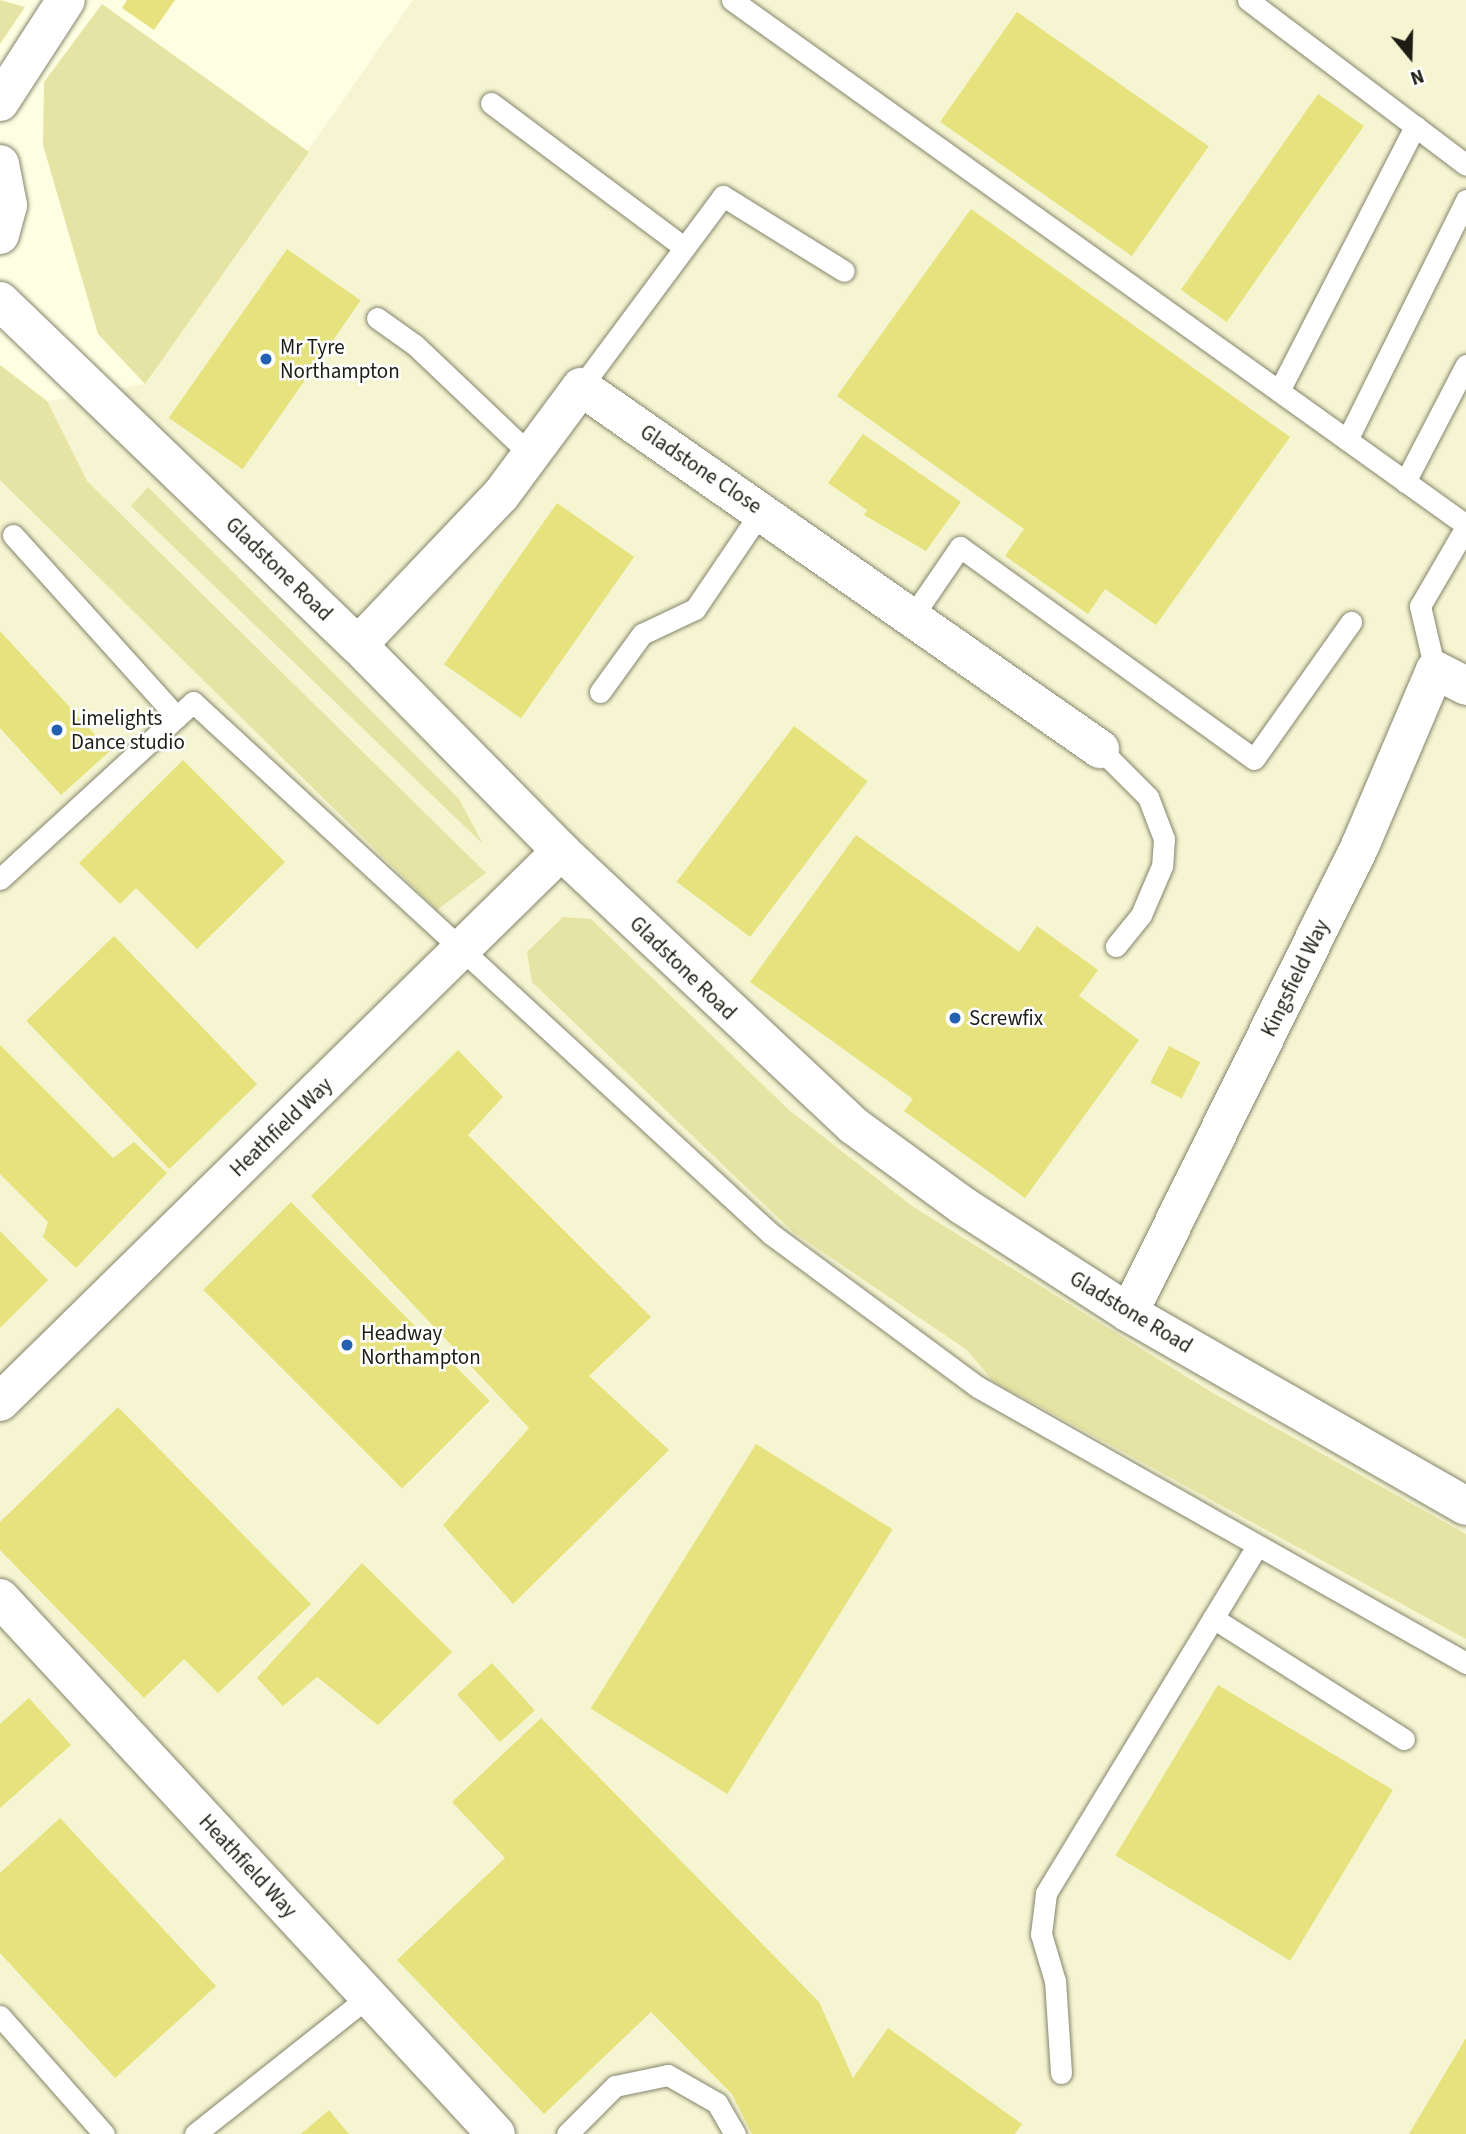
<!DOCTYPE html>
<html>
<head>
<meta charset="utf-8">
<style>
  body { margin:0 }
  #map { position:relative; width:1466px; height:2134px; overflow:hidden; background:#fefee3; font-family:"Source Sans 3",sans-serif }
  div>[style] { position:absolute }
  [style*='--x'] { left:calc(var(--x)*1px); top:calc(var(--y)*1px); width:calc(var(--w)*1px); rotate:calc(var(--a)*1deg) }
  .built>* { inset:0; background:#f5f5d2 }
  .green>* { inset:0; background:#e5e4a4 }
  .building>* { inset:0; background:#e6e27d; transform-origin:0 0 }
  .roads { filter:drop-shadow(0 0 2px #84846c) drop-shadow(0 0 2px #84846c) }
  .lane>* { height:21px; margin:-10.5px; padding:0 10.5px; transform-origin:10.5px; border-radius:10.5px; background:#fff }
  .street>* { height:38px; margin:-19px; padding:0 19px; transform-origin:19px; border-radius:19px; background:#fff }
  .secondary>* { height:38px; margin:-19px; padding:0 19px; transform-origin:19px; border-radius:19px; background:#fff }
  .dots>* { width:19px; height:19px; translate:-50% -50%; box-sizing:border-box; border:4px solid #fff; border-radius:50% }
  span { translate:-50% -50%; white-space:nowrap; text-align:center; line-height:1.15; -webkit-text-stroke:5px #fff; paint-order:stroke }
  .poi-label { font-size:21px; color:#1e1d14 }
  .left { translate:0 -50%; text-align:left }
  .street-label { font-size:21px; color:#1e1d14 }
  .north { position:absolute; left:1375px; top:21px; width:70px; height:70px; -webkit-text-stroke:5px #fff; paint-order:stroke; rotate:161deg; font-size:19px; font-weight:700; line-height:28px; text-align:center; color:#1e1d14 }
  .north::after { content:''; display:block; margin:auto; width:24px; height:32px; background:#1e1d14; clip-path:polygon(50% 0,100% 100%,50% 72%,0 100%) }
</style>
</head>
<body>
<div id="map">
  <div class="built">
    <div style="clip-path:polygon(413px 0,1466px 0,1466px 2134px,0 2134px,0 438px,47px 401px,145px 384px)"></div>
  </div>
  <div class="green">
    <div style="clip-path:polygon(0 0,25px 7px,0 44px)"></div>
    <div style="clip-path:polygon(102px 4px,309px 152px,145px 384px,98px 334px,43px 145px,44px 82px)"></div>
    <div style="clip-path:polygon(0 365px,47px 401px,87px 481px,486px 873px,437px 910px,0 480px)"></div>
    <div style="clip-path:polygon(148px 487px,459px 799px,483px 844px,131px 506px)"></div>
    <div style="clip-path:polygon(563px 917px,591px 919px,789px 1110px,912px 1206px,1211px 1392px,1466px 1534px,1466px 1639px,993px 1381px,967px 1350px,793px 1232px,532px 982px,527px 952px)"></div>
  </div>
  <div class="building">
    <div style="clip-path:polygon(127px 0,175px 0,154px 30px,122px 8px)"></div>
    <div style="left:1017px;top:12px;width:234px;height:134px;rotate:35deg"></div>
    <div style="left:1318px;top:94px;width:56px;height:239px;rotate:35deg"></div>
    <div style="clip-path:polygon(971px 209px,1290px 437px,1156px 625px,1105px 589px,1088px 614px,1005px 556px,1024px 529px,837px 396px)"></div>
    <div style="left:287px;top:249px;width:90px;height:206px;rotate:35deg"></div>
    <div style="clip-path:polygon(863px 434px,961px 502px,926px 551px,864px 515px,867px 510px,828px 483px)"></div>
    <div style="left:557px;top:503px;width:94px;height:197px;rotate:35deg"></div>
    <div style="clip-path:polygon(0 631px,110px 751px,61px 795px,0 728px)"></div>
    <div style="left:794px;top:726px;width:92px;height:195px;rotate:37deg"></div>
    <div style="clip-path:polygon(183px 760px,285px 862px,197px 949px,136px 888px,120px 904px,79px 863px)"></div>
    <div style="clip-path:polygon(856px 835px,1019px 952px,1037px 926px,1098px 970px,1079px 996px,1139px 1040px,1025px 1198px,904px 1111px,913px 1099px,750px 982px)"></div>
    <div style="left:114px;top:936px;width:206px;height:122px;rotate:46deg"></div>
    <div style="clip-path:polygon(0 1045px,113px 1158px,134px 1142px,167px 1173px,76px 1268px,43px 1237px,48px 1222px,0 1174px)"></div>
    <div style="left:1169px;top:1046px;width:35px;height:41px;rotate:27deg"></div>
    <div style="clip-path:polygon(458px 1050px,503px 1097px,468px 1135px,651px 1317px,589px 1376px,669px 1450px,513px 1604px,443px 1525px,529px 1428px,311px 1196px)"></div>
    <div style="left:291px;top:1202px;width:281px;height:124px;rotate:45deg"></div>
    <div style="clip-path:polygon(0 1231px,48px 1280px,0 1328px)"></div>
    <div style="clip-path:polygon(118px 1407px,311px 1604px,218px 1693px,184px 1659px,144px 1698px,0 1550px,0 1522px)"></div>
    <div style="left:756px;top:1444px;width:161px;height:312px;rotate:32deg"></div>
    <div style="clip-path:polygon(362px 1563px,452px 1652px,378px 1725px,317px 1677px,283px 1706px,257px 1678px)"></div>
    <div style="left:492px;top:1663px;width:64px;height:47px;rotate:48deg"></div>
    <div style="left:1218px;top:1685px;width:204px;height:199px;rotate:31deg"></div>
    <div style="clip-path:polygon(29px 1698px,71px 1745px,0 1808px,0 1724px)"></div>
    <div style="clip-path:polygon(541px 1718px,819px 2002px,853px 2078px,888px 2028px,1022px 2124px,1015px 2134px,752px 2134px,732px 2094px,651px 2012px,544px 2114px,397px 1960px,505px 1858px,452px 1802px)"></div>
    <div style="clip-path:polygon(60px 1818px,216px 1986px,115px 2078px,0 1953px,0 1873px)"></div>
    <div style="clip-path:polygon(1466px 2038px,1466px 2134px,1409px 2134px)"></div>
    <div style="clip-path:polygon(329px 2110px,349px 2134px,301px 2134px)"></div>
  </div>
  <div class="roads">
    <div class="lane">
      <div style="--x:732;--y:0;--w:902;--a:35.57"></div>
      <div style="--x:1248;--y:0;--w:273;--a:37.1"></div>
      <div style="--x:491;--y:103;--w:239;--a:36.8"></div>
      <div style="--x:377;--y:318;--w:47;--a:35.4"></div>
      <div style="--x:415;--y:345;--w:161;--a:43.5"></div>
      <div style="--x:581;--y:387;--w:238;--a:-53.4"></div>
      <div style="--x:723;--y:196;--w:142;--a:31.8"></div>
      <div style="--x:1279;--y:391;--w:298;--a:-62.8"></div>
      <div style="--x:1347;--y:440;--w:268;--a:-63.6"></div>
      <div style="--x:1405;--y:482;--w:132;--a:-62.5"></div>
      <div style="--x:13;--y:535;--w:245;--a:48"></div>
      <div style="--x:912;--y:617;--w:85;--a:-55.6"></div>
      <div style="--x:960;--y:547;--w:362;--a:35.8"></div>
      <div style="--x:1254;--y:759;--w:168;--a:-54.7"></div>
      <div style="--x:1435;--y:670;--w:66;--a:-103.2"></div>
      <div style="--x:1420;--y:606;--w:91;--a:-59.8"></div>
      <div style="--x:600;--y:692;--w:72;--a:-54.1"></div>
      <div style="--x:642;--y:634;--w:59;--a:-25.3"></div>
      <div style="--x:695;--y:609;--w:120;--a:-55.9"></div>
      <div style="--x:1100;--y:749;--w:68;--a:45"></div>
      <div style="--x:1148;--y:797;--w:45;--a:69.1"></div>
      <div style="--x:1164;--y:839;--w:27;--a:94"></div>
      <div style="--x:1162;--y:866;--w:53;--a:113.2"></div>
      <div style="--x:1141;--y:915;--w:40;--a:129"></div>
      <div style="--x:0;--y:879;--w:262;--a:-42.5"></div>
      <div style="--x:193;--y:702;--w:786;--a:42.63"></div>
      <div style="--x:771;--y:1234;--w:257;--a:36.5"></div>
      <div style="--x:978;--y:1387;--w:561;--a:29.49"></div>
      <div style="--x:1213;--y:1618;--w:226;--a:32.4"></div>
      <div style="--x:0;--y:2016;--w:157;--a:48.6"></div>
      <div style="--x:1061;--y:2073;--w:92;--a:-93.7"></div>
      <div style="--x:1055;--y:1981;--w:49;--a:-106.6"></div>
      <div style="--x:1041;--y:1934;--w:41;--a:-83"></div>
      <div style="--x:1046;--y:1893;--w:405;--a:-58.7"></div>
      <div style="--x:195;--y:2134;--w:222;--a:-38.4"></div>
      <div style="--x:567;--y:2134;--w:68;--a:-45"></div>
      <div style="--x:615;--y:2086;--w:54;--a:-11.7"></div>
      <div style="--x:668;--y:2075;--w:56;--a:29.7"></div>
      <div style="--x:717;--y:2103;--w:36;--a:60"></div>
    </div>
    <div class="street">
      <div style="--x:0;--y:102;--w:121;--a:-57.1"></div>
      <div style="--x:358;--y:645;--w:207;--a:-46.4"></div>
      <div style="--x:501;--y:495;--w:134;--a:-53.5"></div>
      <div style="--x:581;--y:387;--w:633;--a:34.9"></div>
      <div style="--x:1129;--y:1313;--w:521;--a:-63.68"></div>
      <div style="--x:1360;--y:846;--w:191;--a:-66.9"></div>
      <div style="--x:1435;--y:670;--w:35;--a:27"></div>
      <div style="--x:0;--y:1402;--w:786;--a:-44.48"></div>
      <div style="--x:0;--y:1598;--w:730;--a:47.22"></div>
    </div>
    <div class="secondary">
      <div style="--x:0;--y:164;--w:42;--a:79"></div>
      <div style="--x:8;--y:205;--w:31;--a:105"></div>
      <div style="--x:0;--y:301;--w:496;--a:43.9"></div>
      <div style="--x:358;--y:645;--w:289;--a:45.4"></div>
      <div style="--x:561;--y:851;--w:402;--a:43.2"></div>
      <div style="--x:854;--y:1126;--w:134;--a:36.2"></div>
      <div style="--x:962;--y:1205;--w:199;--a:32.9"></div>
      <div style="--x:1129;--y:1313;--w:388;--a:29.8"></div>
    </div>
  </div>
  <div class="dots">
    <div style="left:266px;top:359px;background:#2360b2"></div>
    <div style="left:57px;top:730px;background:#2360b2"></div>
    <div style="left:955px;top:1018px;background:#2360b2"></div>
    <div style="left:347px;top:1345px;background:#2360b2"></div>
  </div>
  <div class="poi-label">
    <span class="left" style="left:280px;top:359px">Mr Tyre<br>Northampton</span>
    <span class="left" style="left:71px;top:730px">Limelights<br>Dance studio</span>
    <span class="left" style="left:969px;top:1018px">Screwfix</span>
    <span class="left" style="left:361px;top:1345px">Headway<br>Northampton</span>
  </div>
  <div class="street-label">
    <span style="left:701px;top:469px;rotate:34deg">Gladstone Close</span>
    <span style="left:279px;top:569px;rotate:44deg">Gladstone Road</span>
    <span style="left:683px;top:968px;rotate:44deg">Gladstone Road</span>
    <span style="left:1295px;top:978px;rotate:-64deg">Kingsfield Way</span>
    <span style="left:281px;top:1127px;rotate:-44deg">Heathfield Way</span>
    <span style="left:1131px;top:1312px;rotate:31deg">Gladstone Road</span>
    <span style="left:248px;top:1866px;rotate:47deg">Heathfield Way</span>
  </div>
  <div class="north">N</div>
</div>
</body>
</html>
